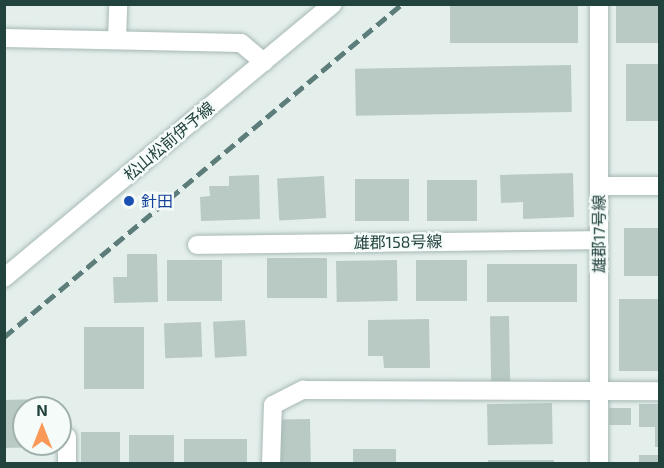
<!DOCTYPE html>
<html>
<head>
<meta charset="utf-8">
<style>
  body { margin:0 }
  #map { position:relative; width:664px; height:468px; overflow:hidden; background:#e4efec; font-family:"Exo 2","Noto Sans JP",sans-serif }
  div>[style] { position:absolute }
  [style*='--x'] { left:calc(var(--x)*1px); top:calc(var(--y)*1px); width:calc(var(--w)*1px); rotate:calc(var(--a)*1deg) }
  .building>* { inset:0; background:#b9cac5; transform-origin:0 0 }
  .roads { filter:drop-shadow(0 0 2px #a6b8b4) drop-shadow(0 0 2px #a6b8b4) }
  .minor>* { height:18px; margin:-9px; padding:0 9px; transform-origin:9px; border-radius:9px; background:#fff }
  .secondary>* { height:18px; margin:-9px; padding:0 9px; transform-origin:9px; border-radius:9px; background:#fff }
  .rail>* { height:4.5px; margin-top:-2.25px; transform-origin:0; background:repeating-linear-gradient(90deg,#5d7d7a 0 12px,transparent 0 18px) }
  .dots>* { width:16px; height:16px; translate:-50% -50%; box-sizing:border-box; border:3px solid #f5fbf9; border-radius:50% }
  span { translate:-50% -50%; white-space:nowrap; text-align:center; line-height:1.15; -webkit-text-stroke:5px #f5fbf9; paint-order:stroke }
  .street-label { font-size:16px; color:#22423e }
  .transit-label { font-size:16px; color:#164399 }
  .left { translate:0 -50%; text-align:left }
  .frame { position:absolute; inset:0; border:6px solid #22423e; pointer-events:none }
  .north { position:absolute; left:12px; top:396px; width:60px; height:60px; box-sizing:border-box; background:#f5fbf9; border:2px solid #a1b1ae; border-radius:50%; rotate:0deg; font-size:16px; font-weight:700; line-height:24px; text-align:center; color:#22423e }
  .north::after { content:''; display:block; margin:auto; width:21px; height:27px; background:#fa9957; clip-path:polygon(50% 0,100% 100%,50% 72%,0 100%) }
</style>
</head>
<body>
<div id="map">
  <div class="building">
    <div style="left:450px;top:4px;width:128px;height:39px"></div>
    <div style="left:616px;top:4px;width:44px;height:39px"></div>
    <div style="left:626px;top:64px;width:34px;height:57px"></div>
    <div style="left:571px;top:65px;width:47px;height:216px;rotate:89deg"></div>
    <div style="clip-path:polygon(573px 173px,574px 217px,523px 219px,523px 202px,501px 203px,500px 175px)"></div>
    <div style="clip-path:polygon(259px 175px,260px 219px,201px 221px,200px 197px,210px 196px,209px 186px,229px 186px,229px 176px)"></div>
    <div style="left:324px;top:176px;width:42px;height:47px;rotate:87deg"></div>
    <div style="left:355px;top:179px;width:54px;height:42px"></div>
    <div style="left:427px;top:180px;width:50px;height:41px"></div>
    <div style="left:624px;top:228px;width:36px;height:48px"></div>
    <div style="clip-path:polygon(127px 254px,157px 254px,158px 302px,114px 303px,113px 277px,127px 277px)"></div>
    <div style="left:267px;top:258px;width:60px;height:40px"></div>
    <div style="left:167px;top:260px;width:55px;height:41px"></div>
    <div style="left:397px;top:260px;width:41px;height:61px;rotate:89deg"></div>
    <div style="left:416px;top:260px;width:51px;height:41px"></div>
    <div style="left:487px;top:264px;width:90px;height:38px"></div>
    <div style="left:619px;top:299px;width:41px;height:72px"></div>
    <div style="left:509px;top:316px;width:65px;height:19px;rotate:89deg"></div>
    <div style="clip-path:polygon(429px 319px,430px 368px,384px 368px,383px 356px,368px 356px,368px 320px)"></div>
    <div style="left:245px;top:320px;width:36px;height:32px;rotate:87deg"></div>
    <div style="left:201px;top:322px;width:35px;height:37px;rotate:88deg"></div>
    <div style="left:84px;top:327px;width:60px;height:62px"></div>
    <div style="clip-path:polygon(40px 399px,40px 408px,24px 408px,24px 444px,42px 447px,4px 448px,4px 400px)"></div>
    <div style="left:552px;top:403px;width:41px;height:65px;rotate:89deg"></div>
    <div style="clip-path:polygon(639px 404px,660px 404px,660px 447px,655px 447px,655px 427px,639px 427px)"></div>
    <div style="left:609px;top:408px;width:22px;height:17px"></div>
    <div style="left:310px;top:419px;width:45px;height:30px;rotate:89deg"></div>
    <div style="left:81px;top:432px;width:39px;height:32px"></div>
    <div style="left:129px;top:435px;width:45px;height:29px"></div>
    <div style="left:247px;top:439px;width:25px;height:63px;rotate:90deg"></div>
    <div style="left:396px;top:449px;width:15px;height:43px;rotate:90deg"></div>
    <div style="left:639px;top:455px;width:21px;height:9px"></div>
    <div style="left:488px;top:460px;width:66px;height:4px"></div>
  </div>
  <div class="roads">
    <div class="minor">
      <div style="--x:599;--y:4;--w:460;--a:90"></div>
      <div style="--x:4;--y:38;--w:237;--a:1.2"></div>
      <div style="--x:241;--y:43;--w:30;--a:40"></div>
      <div style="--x:117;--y:40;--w:36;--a:-88"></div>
      <div style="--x:599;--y:186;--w:61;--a:0"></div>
      <div style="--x:197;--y:245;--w:402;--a:-0.7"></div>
      <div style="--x:67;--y:464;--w:27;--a:-90"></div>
      <div style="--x:271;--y:464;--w:59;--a:-88.1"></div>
      <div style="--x:273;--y:405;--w:34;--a:-27"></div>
      <div style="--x:303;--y:390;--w:357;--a:0.2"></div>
    </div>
    <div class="secondary">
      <div style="--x:4;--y:278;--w:428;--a:-39.8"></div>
    </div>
  </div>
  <div class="rail">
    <div style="--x:4;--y:337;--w:519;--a:-39.92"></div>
  </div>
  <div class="dots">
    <div style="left:129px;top:201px;background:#1a4fb4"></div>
  </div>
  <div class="street-label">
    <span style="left:169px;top:141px;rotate:-40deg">松山松前伊予線</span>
    <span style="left:599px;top:234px;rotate:-90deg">雄郡17号線</span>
    <span style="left:398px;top:242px;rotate:-1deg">雄郡158号線</span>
  </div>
  <div class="transit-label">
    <span class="left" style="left:141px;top:201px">針田</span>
  </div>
  <div class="frame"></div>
  <div class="north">N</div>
</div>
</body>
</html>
